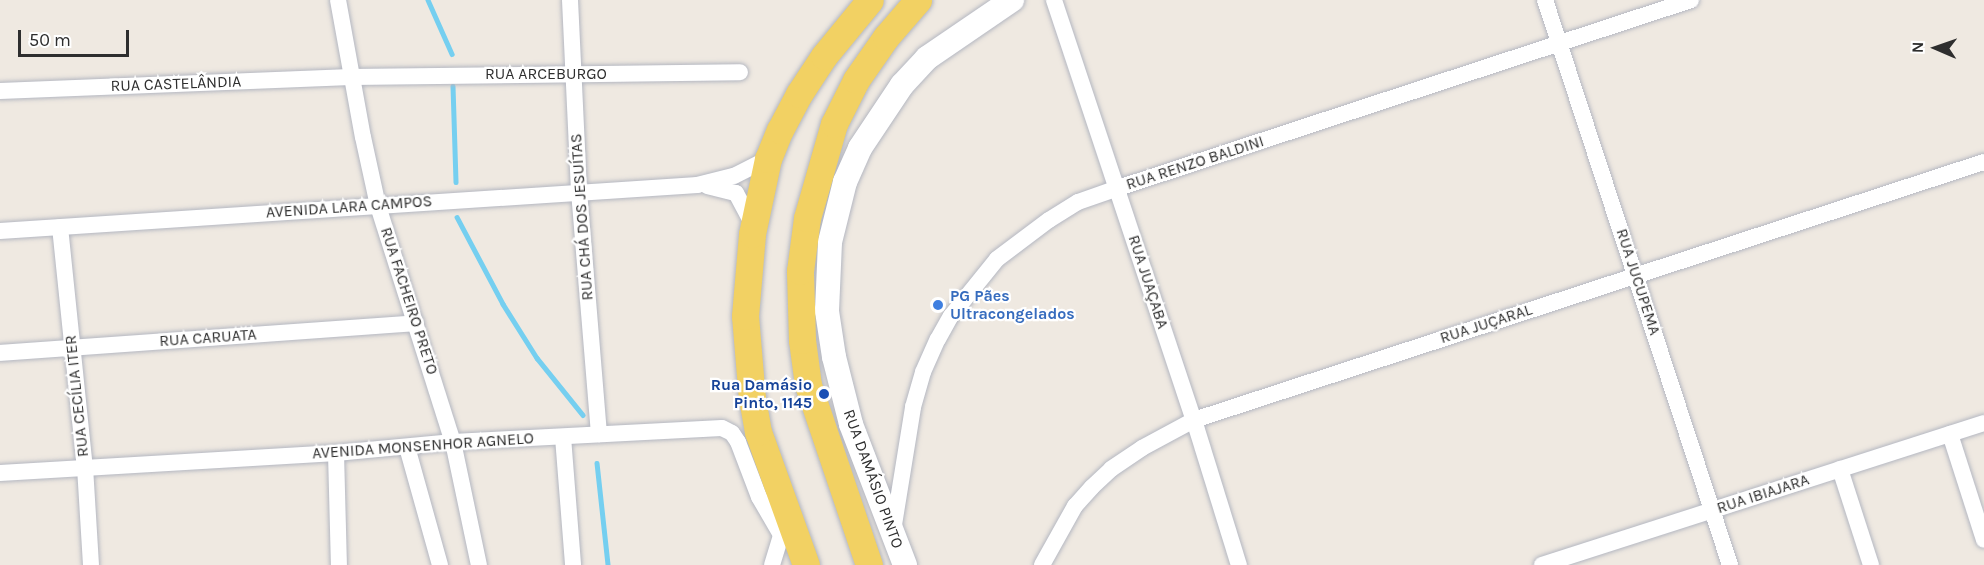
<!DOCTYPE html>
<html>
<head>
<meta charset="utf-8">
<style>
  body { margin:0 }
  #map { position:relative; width:1984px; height:565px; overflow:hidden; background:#efe9e1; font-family:Karla,sans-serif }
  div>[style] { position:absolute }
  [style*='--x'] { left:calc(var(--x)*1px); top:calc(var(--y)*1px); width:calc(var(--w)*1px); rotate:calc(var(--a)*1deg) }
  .stream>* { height:4.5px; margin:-2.25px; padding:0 2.25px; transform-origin:2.25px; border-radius:2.25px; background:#75cff0 }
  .roads { filter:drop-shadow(0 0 2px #b4b7c1) drop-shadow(0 0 2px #b4b7c1) }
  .street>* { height:16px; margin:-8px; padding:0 8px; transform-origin:8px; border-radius:8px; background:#fff }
  .secondary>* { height:24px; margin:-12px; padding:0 12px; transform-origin:12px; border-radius:12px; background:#fff }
  .primary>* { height:27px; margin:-13.5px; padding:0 13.5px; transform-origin:13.5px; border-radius:13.5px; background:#f2d163 }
  .dots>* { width:16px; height:16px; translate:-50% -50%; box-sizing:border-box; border:3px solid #fff; border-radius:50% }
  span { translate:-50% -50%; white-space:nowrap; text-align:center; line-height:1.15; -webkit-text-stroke:4.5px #fff; paint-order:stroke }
  .street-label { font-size:16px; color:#2e2e2e }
  .shop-label { font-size:16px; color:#366cbe; font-weight:700 }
  .left { translate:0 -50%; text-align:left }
  .transit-label { font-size:16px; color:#164399; font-weight:700 }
  .right { translate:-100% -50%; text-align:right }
  .north { position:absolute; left:1906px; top:18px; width:60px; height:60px; -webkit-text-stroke:4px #fff; paint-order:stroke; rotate:272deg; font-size:16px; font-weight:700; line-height:24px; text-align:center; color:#2e2e2e }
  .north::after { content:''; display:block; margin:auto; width:21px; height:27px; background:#2e2e2e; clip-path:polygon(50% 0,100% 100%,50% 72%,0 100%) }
  .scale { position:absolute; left:18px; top:30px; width:111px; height:27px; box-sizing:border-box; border:3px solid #2e2e2e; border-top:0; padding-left:8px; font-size:18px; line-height:21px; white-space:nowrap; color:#2e2e2e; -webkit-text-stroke:4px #fff; paint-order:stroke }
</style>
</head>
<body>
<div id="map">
  <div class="stream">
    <div style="--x:428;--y:0;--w:59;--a:66"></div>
    <div style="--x:453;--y:86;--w:96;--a:88.2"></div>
    <div style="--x:457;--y:217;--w:98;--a:62.1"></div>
    <div style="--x:503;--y:304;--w:64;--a:57.8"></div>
    <div style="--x:537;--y:358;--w:73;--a:51.1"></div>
    <div style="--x:597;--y:463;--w:103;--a:83.8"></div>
  </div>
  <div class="roads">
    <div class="street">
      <div style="--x:338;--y:0;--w:139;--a:79.7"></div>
      <div style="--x:363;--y:137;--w:71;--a:77.7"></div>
      <div style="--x:378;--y:206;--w:248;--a:72.4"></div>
      <div style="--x:453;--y:442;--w:126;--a:78.1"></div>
      <div style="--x:570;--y:0;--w:191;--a:87.3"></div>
      <div style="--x:579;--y:191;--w:244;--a:85.3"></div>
      <div style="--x:1054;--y:0;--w:443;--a:71.6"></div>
      <div style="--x:1194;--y:420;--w:152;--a:72.8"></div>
      <div style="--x:1545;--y:0;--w:595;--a:71.87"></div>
      <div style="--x:0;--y:91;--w:351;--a:-2.3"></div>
      <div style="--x:351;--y:77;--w:389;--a:-0.7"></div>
      <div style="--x:707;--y:186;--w:30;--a:14"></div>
      <div style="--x:736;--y:193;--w:36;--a:62"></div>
      <div style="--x:60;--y:227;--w:241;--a:84.1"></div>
      <div style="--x:85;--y:467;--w:98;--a:86.5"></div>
      <div style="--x:0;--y:231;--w:699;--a:-3.78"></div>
      <div style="--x:697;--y:185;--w:38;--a:-14"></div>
      <div style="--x:734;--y:176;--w:38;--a:-27"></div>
      <div style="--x:0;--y:353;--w:417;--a:-4.1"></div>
      <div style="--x:1950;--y:434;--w:111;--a:72.2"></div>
      <div style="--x:563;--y:437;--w:128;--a:85.5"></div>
      <div style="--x:407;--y:447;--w:123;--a:74.4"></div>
      <div style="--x:336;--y:453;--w:112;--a:88.5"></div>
      <div style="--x:1840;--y:469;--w:101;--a:72.1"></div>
      <div style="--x:0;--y:473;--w:337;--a:-3.4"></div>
      <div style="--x:336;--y:453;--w:118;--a:-5.4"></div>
      <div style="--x:453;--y:442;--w:269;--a:-3"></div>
      <div style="--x:722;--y:428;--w:11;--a:27"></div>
      <div style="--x:732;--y:433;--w:11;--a:56"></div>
      <div style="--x:738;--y:442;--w:59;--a:69.1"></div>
      <div style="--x:759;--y:497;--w:44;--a:59.9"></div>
      <div style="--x:893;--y:531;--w:126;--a:-80.8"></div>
      <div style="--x:913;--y:407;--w:36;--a:-74"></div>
      <div style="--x:923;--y:372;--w:36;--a:-66"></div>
      <div style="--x:938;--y:339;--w:26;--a:-61"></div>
      <div style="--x:951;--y:316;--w:73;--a:-51.1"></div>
      <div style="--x:997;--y:259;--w:65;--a:-36.9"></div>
      <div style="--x:1049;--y:220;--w:34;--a:-32"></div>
      <div style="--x:1078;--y:202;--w:42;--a:-19.3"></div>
      <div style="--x:1118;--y:188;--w:603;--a:-18.16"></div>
      <div style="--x:772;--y:565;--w:31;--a:-73"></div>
      <div style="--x:781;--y:535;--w:10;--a:-24"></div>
      <div style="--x:1042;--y:565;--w:68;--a:-60.8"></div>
      <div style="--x:1075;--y:506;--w:25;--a:-48"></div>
      <div style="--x:1092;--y:487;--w:26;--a:-43"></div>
      <div style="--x:1111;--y:469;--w:37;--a:-34"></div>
      <div style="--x:1142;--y:448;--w:59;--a:-28.3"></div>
      <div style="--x:1194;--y:420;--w:831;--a:-18.09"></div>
      <div style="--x:1542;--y:565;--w:464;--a:-17.8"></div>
    </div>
    <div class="secondary">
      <div style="--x:905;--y:565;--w:151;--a:-111"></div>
      <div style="--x:851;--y:424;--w:69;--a:-104.2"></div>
      <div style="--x:834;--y:357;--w:47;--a:-98.7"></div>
      <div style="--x:827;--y:311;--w:69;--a:-87.5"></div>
      <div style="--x:830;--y:242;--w:62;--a:-76"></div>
      <div style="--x:845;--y:182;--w:37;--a:-66"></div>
      <div style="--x:860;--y:148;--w:76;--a:-56.3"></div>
      <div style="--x:902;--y:85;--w:37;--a:-47"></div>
      <div style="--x:927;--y:58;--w:103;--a:-34.3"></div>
    </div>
    <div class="primary">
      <div style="--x:806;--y:565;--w:141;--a:-109.8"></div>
      <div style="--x:758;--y:432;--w:34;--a:-100"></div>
      <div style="--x:752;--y:399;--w:83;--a:-94.8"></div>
      <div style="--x:745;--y:316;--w:82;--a:-85.1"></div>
      <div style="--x:752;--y:234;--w:77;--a:-78"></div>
      <div style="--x:768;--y:159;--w:31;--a:-68"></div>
      <div style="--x:780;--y:130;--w:41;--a:-62.2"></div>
      <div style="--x:799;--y:94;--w:45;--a:-56.7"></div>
      <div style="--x:824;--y:56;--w:72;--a:-50.6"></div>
      <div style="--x:869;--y:565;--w:190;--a:-108.7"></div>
      <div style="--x:808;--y:385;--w:45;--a:-97.6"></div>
      <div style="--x:802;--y:340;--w:69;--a:-91.7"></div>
      <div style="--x:800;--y:271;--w:53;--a:-82.5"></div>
      <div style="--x:807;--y:218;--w:98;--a:-74"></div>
      <div style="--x:834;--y:124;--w:49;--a:-63.4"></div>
      <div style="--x:856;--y:80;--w:52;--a:-55.1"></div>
      <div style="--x:886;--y:37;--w:49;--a:-49.1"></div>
    </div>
  </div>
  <div class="dots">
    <div style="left:938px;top:305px;background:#3f7fe0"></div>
    <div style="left:824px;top:394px;background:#1a4fb4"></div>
  </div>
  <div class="street-label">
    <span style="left:546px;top:74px">RUA ARCEBURGO</span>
    <span style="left:176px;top:84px;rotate:-2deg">RUA CASTELÂNDIA</span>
    <span style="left:1195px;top:163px;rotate:-18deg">RUA RENZO BALDINI</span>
    <span style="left:349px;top:207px;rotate:-4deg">AVENIDA LARA CAMPOS</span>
    <span style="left:582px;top:217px;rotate:-94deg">RUA CHÁ DOS JESUÍTAS</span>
    <span style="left:1148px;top:282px;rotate:72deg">RUA JUAÇABA</span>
    <span style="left:1638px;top:282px;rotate:72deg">RUA JUCUPEMA</span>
    <span style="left:409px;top:301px;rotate:72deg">RUA FACHEIRO PRETO</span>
    <span style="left:1486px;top:324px;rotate:-18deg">RUA JUÇARAL</span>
    <span style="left:208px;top:338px;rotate:-4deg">RUA CARUATA</span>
    <span style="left:77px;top:396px;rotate:-96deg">RUA CECÍLIA ITER</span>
    <span style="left:423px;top:446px;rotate:-4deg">AVENIDA MONSENHOR AGNELO</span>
    <span style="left:873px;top:479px;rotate:70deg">RUA DAMÁSIO PINTO</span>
    <span style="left:1763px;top:494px;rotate:-18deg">RUA IBIAJARA</span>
  </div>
  <div class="shop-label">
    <span class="left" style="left:950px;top:305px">PG Pães<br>Ultracongelados</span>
  </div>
  <div class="transit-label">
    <span class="right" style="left:812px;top:394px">Rua Damásio<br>Pinto, 1145</span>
  </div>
  <div class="north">N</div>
  <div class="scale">50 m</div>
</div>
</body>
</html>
